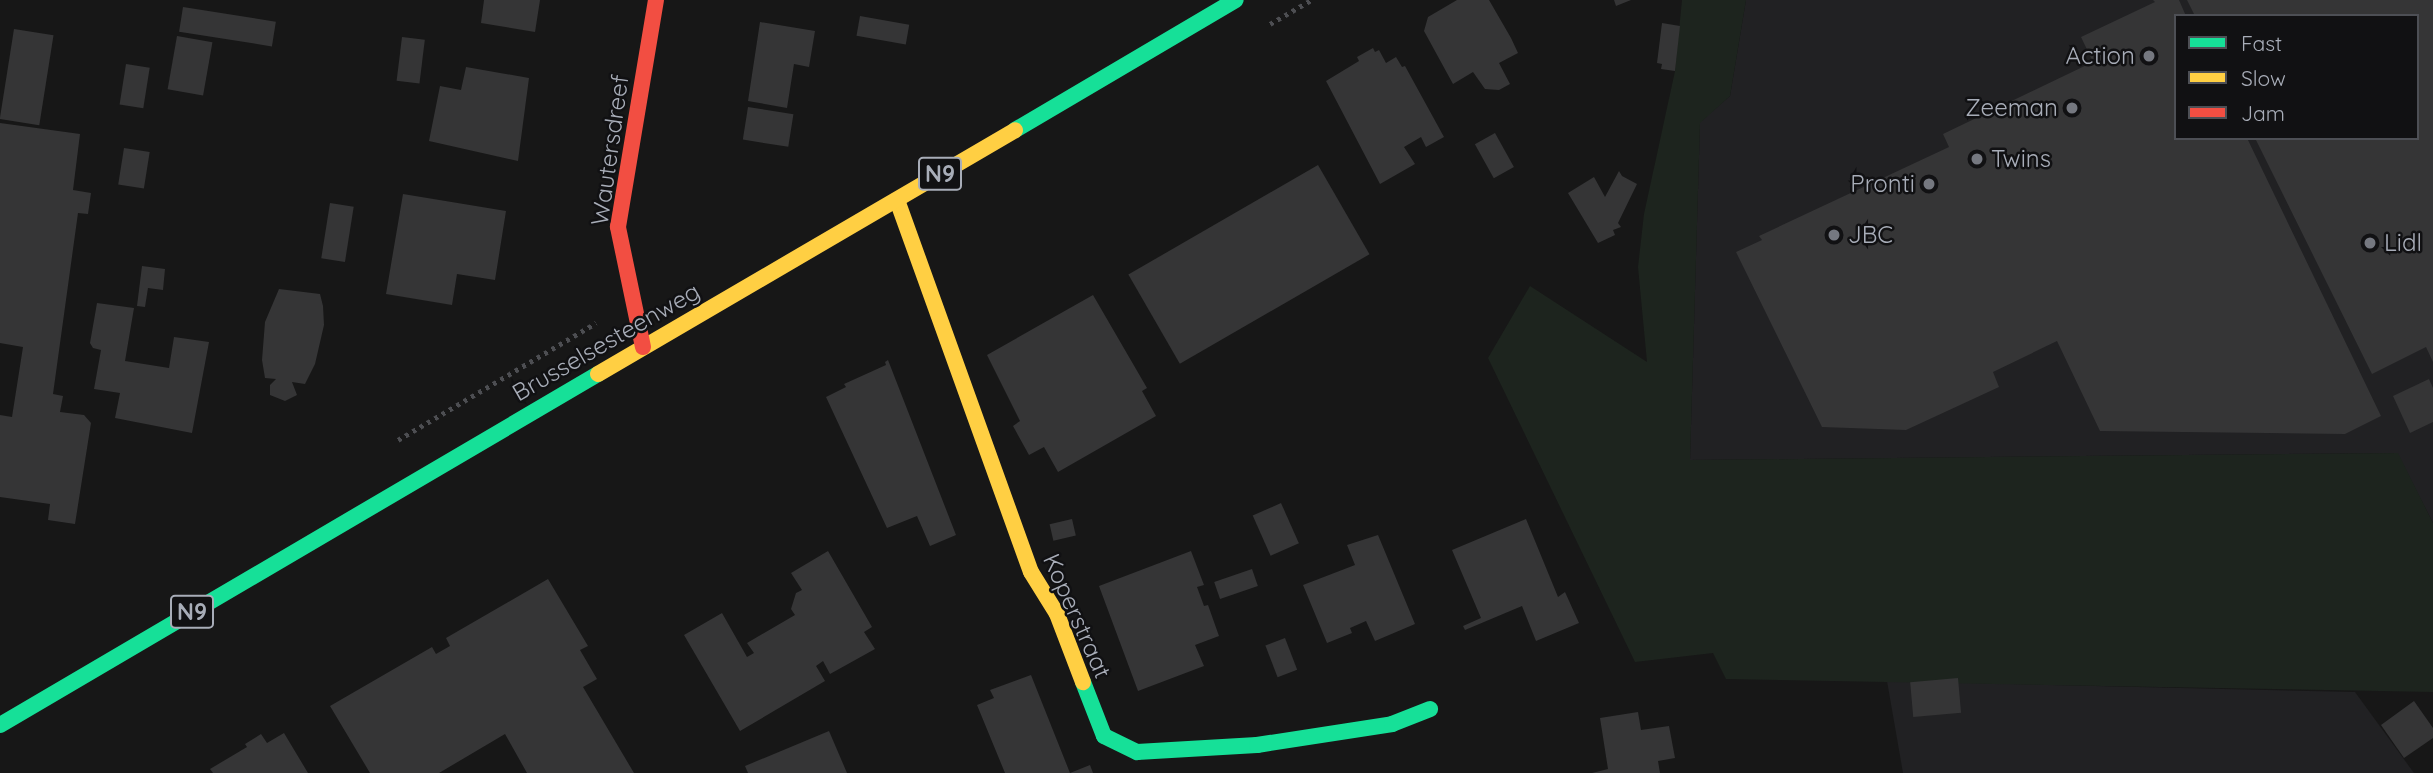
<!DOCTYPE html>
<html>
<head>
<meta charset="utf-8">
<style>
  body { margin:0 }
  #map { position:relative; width:2433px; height:773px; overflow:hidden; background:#171717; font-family:Quicksand,sans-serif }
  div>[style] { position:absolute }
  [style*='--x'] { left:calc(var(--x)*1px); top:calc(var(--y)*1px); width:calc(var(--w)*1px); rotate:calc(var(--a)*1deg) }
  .built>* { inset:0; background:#212123 }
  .green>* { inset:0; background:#1d241e }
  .building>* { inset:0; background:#353536; transform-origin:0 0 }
  .path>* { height:4.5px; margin-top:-2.25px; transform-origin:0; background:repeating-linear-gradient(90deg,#4d4e52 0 3.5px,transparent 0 8.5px) }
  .fast>* { height:16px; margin:-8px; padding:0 8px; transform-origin:8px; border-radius:8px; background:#16e098 }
  .slow>* { height:16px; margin:-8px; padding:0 8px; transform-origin:8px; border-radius:8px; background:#ffcf43 }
  .jam>* { height:16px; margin:-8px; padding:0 8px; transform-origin:8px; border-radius:8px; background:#f24e42 }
  .dots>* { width:19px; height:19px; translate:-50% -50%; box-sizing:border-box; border:4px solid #111113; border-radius:50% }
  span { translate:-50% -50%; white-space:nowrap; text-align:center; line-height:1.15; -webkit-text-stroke:5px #111113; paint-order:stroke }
  .shield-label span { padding:2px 5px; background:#111113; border:2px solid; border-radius:5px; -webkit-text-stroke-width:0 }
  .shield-label { font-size:23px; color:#a8adb8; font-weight:700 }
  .poi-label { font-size:24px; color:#a8adb8 }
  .right { translate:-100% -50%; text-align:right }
  .left { translate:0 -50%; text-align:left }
  .street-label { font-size:24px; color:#a8adb8 }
  .legend { position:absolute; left:2174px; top:14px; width:245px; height:126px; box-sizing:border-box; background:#111113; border:2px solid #4d4f55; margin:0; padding:9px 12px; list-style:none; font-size:21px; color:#a8adb8 }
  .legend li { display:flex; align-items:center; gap:14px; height:35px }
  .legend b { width:35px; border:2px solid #4d4f55 }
</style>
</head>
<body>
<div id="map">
  <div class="built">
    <div style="clip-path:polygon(evenodd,1746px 0,2433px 0,2433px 523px,2397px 453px,1690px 460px,1700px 122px,1730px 96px,1746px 0,2176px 16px,2417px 16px,2417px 138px,2176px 138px,2176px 16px)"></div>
    <div style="clip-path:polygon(1887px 681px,2355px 692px,2414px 773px,1903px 773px)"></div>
  </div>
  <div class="green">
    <div style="clip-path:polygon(1682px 0,1746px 0,1730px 96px,1700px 123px,1690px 460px,2398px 453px,2433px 523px,2433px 692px,1726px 679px,1713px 653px,1635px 662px,1488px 358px,1530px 286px,1647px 362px,1638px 267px,1644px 214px,1675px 71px)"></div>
  </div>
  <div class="building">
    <div style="clip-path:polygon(484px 0,540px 0,535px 32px,481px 23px)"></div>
    <div style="clip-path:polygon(1457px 0,1489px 0,1511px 38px,1518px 53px,1499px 63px,1510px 84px,1499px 90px,1485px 89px,1473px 72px,1453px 84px,1424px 31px,1428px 17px)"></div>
    <div style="clip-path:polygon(1614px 0,1631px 0,1616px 6px)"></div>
    <div style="clip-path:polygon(2153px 0,2179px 0,2186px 16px,2176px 16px,2176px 138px,2247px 138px,2381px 416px,2345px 434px,2100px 431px,2057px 341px,1993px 372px,1999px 387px,1906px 430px,1822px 427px,1736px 252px,1762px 240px,1759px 236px,1949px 147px,1943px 134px,2093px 62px,2081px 37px,2155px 2px)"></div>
    <div style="clip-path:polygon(2187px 0,2433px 0,2433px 362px,2426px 347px,2372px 374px,2255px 138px,2417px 138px,2417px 16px,2195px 16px)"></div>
    <div style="left:183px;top:7px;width:94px;height:25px;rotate:9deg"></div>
    <div style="left:860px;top:16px;width:50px;height:20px;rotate:10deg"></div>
    <div style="clip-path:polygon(760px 22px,815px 31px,809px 67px,794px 64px,787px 108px,748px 101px)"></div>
    <div style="clip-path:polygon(1662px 23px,1680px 26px,1675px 71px,1661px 69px,1662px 64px,1657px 63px)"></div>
    <div style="left:14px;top:29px;width:40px;height:91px;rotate:9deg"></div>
    <div style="left:177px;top:36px;width:36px;height:54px;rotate:10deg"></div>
    <div style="left:402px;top:37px;width:23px;height:44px;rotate:7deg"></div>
    <div style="clip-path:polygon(1373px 48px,1375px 52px,1379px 50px,1386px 63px,1396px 57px,1402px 67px,1405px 66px,1444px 137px,1426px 147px,1421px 137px,1404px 147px,1415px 164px,1380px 184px,1326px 81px,1359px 61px,1357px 57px)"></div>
    <div style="left:126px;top:64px;width:24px;height:41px;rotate:9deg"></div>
    <div style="clip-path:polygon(466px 67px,529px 78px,518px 161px,429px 141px,440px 86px,461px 90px)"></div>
    <div style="left:748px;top:107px;width:46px;height:33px;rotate:9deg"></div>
    <div style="clip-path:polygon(0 123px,80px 134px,73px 190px,91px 193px,88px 214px,78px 213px,53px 394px,63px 396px,60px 412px,84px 415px,91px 423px,75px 524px,48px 520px,50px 504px,0 497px,0 415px,12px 417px,23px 347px,0 343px)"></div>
    <div style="left:1495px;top:133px;width:39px;height:23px;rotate:61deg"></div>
    <div style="left:124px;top:148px;width:26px;height:37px;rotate:9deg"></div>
    <div style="left:1318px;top:165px;width:103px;height:219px;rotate:60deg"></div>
    <div style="clip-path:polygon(1619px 171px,1622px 176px,1637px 184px,1618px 223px,1621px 227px,1613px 230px,1615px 235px,1598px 243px,1568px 193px,1594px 177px,1605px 197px)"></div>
    <div style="clip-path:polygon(403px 194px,506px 211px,495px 280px,457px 274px,452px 305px,386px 294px)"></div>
    <div style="left:330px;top:203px;width:24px;height:56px;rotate:9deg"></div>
    <div style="clip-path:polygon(142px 266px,165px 269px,163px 290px,148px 288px,145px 307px,137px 306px)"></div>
    <div style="clip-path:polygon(279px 289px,320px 294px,323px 306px,324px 325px,315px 364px,305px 384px,292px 382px,297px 395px,285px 401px,270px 395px,270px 385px,276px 379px,265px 378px,262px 360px,265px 322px)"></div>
    <div style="clip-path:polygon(1093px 295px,1147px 388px,1142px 391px,1156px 416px,1058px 472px,1044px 447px,1029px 455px,1013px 426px,1020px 421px,987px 355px)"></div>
    <div style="clip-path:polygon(97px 303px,134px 308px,125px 361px,169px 368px,174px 337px,209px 342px,192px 433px,115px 418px,120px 393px,94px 389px,101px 350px,93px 348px,90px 343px)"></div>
    <div style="clip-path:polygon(888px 360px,956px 535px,930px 546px,917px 516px,887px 528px,826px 397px,846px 387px,844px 384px,886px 365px,885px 362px)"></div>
    <div style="clip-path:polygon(2429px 379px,2433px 388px,2433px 422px,2410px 433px,2393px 396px)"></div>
    <div style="left:1281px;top:503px;width:44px;height:31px;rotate:66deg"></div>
    <div style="left:1072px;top:519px;width:17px;height:23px;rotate:77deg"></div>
    <div style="clip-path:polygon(1526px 519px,1558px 597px,1565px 592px,1579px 623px,1536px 641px,1522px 606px,1465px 630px,1463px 626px,1481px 618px,1452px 550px)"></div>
    <div style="clip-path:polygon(1378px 535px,1415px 624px,1375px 641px,1366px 621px,1350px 628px,1352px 633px,1327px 643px,1303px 585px,1355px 565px,1347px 545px)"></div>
    <div style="clip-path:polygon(828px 551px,872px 627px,864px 632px,875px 649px,830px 674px,823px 661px,816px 666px,825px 681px,740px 731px,684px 635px,722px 613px,747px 657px,754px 653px,747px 643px,795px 615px,791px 609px,796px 593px,802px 590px,791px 573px)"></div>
    <div style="clip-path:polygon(1191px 551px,1204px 585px,1197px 587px,1204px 606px,1208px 605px,1219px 636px,1195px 645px,1204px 666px,1138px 691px,1099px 586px)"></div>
    <div style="left:1252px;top:569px;width:18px;height:40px;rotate:71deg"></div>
    <div style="clip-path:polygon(548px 579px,588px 646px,580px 650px,597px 679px,583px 687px,634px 773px,527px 773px,505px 734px,439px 773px,370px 773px,330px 706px,432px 647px,436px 654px,450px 646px,446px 638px)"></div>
    <div style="left:1285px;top:638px;width:34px;height:21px;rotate:69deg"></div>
    <div style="clip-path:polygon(1031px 675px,1070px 773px,1090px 765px,1093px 773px,1005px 773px,977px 705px,994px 698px,990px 690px)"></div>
    <div style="left:1958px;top:678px;width:35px;height:48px;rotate:85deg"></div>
    <div style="clip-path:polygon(2414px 701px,2433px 728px,2433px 738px,2404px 758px,2381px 725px)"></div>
    <div style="clip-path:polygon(1638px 712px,1641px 730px,1669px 726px,1675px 758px,1658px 761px,1660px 773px,1592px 773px,1608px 769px,1600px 718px)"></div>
    <div style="clip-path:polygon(829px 731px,847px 773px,748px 773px,745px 766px)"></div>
    <div style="clip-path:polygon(284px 733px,308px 773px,213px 773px,210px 769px,247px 747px,245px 744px,261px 734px,267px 743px)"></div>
  </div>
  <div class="path">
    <div style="--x:1270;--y:24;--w:48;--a:-30.3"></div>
    <div style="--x:398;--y:440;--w:230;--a:-30.6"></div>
  </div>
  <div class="fast">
    <div style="--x:1015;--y:130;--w:256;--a:-30.5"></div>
    <div style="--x:1083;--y:682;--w:58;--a:68.7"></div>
    <div style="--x:1104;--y:736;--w:37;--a:26"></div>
    <div style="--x:1137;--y:752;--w:120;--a:-3.3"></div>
    <div style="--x:1257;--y:745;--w:137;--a:-8.8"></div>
    <div style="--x:1392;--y:724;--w:41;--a:-21.5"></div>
    <div style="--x:0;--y:725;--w:693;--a:-30.41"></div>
  </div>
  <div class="slow">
    <div style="--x:897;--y:200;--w:395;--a:70.2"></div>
    <div style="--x:1031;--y:572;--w:49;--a:58.2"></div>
    <div style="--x:1057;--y:614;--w:73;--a:69.1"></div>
    <div style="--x:598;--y:374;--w:483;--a:-30.3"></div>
  </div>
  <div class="jam">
    <div style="--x:643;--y:347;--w:123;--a:-101.8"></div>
    <div style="--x:618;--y:227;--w:230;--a:-80.5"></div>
  </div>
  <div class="dots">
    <div style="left:2149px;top:56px;background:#757880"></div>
    <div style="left:2072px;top:108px;background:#757880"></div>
    <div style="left:1977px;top:159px;background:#757880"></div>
    <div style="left:1929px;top:184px;background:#757880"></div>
    <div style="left:1834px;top:235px;background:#757880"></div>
    <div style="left:2370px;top:243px;background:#757880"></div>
  </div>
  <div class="shield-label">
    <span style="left:940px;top:174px">N9</span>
    <span style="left:192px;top:612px">N9</span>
  </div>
  <div class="poi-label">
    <span class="right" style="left:2135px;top:56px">Action</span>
    <span class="right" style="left:2058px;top:108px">Zeeman</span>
    <span class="left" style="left:1991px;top:159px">Twins</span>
    <span class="right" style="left:1915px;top:184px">Pronti</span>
    <span class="left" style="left:1848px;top:235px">JBC</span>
    <span class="left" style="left:2384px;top:243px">Lidl</span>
  </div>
  <div class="street-label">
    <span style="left:610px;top:150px;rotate:-82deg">Wautersdreef</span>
    <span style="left:606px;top:342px;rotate:-30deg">Brusselsesteenweg</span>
    <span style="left:1077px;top:616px;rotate:66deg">Koperstraat</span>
  </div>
  <ul class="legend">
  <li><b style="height:9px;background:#16e098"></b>Fast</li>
  <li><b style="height:9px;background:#ffcf43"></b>Slow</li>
  <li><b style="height:9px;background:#f24e42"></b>Jam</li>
  </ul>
</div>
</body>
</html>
